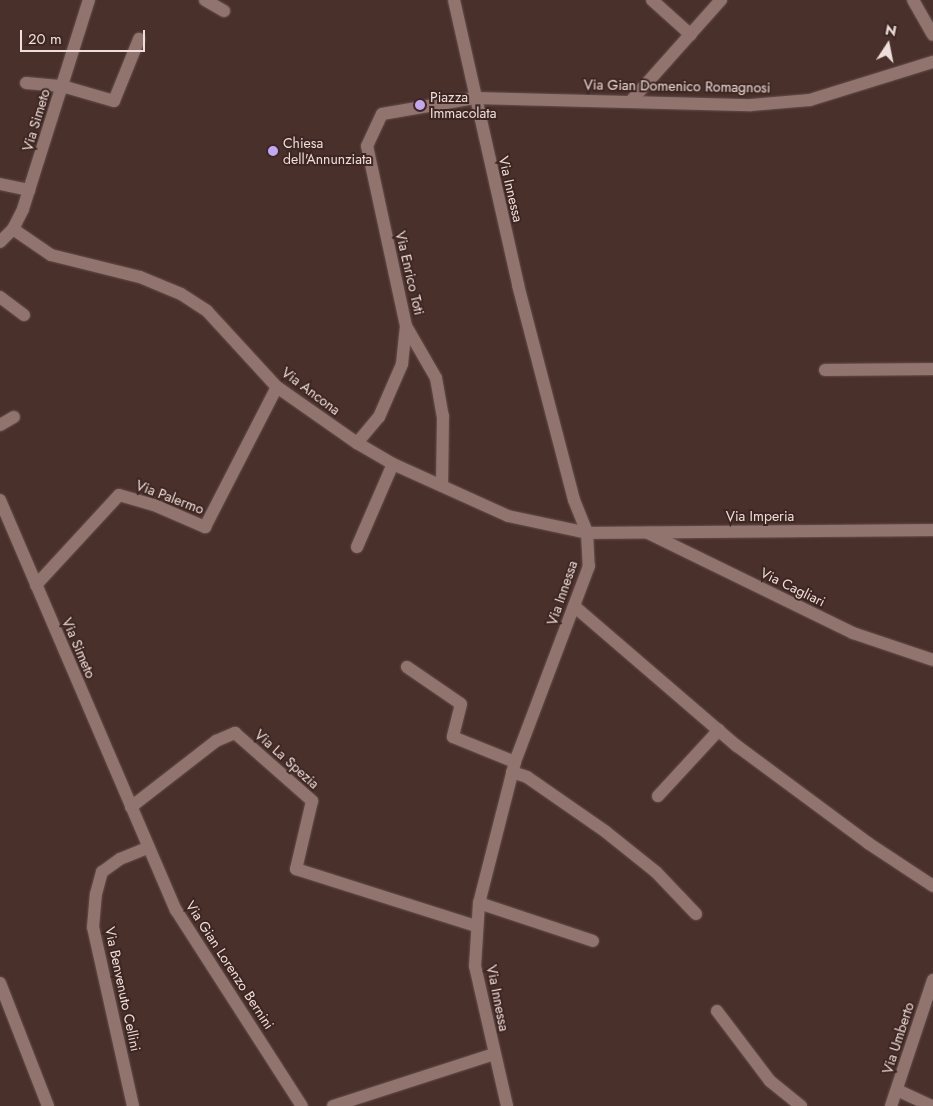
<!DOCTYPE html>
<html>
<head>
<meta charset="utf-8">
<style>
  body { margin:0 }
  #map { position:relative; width:933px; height:1106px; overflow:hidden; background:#49302b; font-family:Jost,sans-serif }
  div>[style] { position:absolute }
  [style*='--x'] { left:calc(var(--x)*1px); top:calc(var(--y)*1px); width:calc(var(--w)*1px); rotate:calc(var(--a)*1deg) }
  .roads { filter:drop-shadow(0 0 1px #644f4c) drop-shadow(0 0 1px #644f4c) }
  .minor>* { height:12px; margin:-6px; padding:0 6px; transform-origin:6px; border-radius:6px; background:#92746f }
  .dots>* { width:14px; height:14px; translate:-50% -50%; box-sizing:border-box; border:2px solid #3e2622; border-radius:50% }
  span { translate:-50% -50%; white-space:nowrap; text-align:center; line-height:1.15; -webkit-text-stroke:4px #3e2622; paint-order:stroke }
  .street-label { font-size:14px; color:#efdedb }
  .poi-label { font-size:14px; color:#efdedb }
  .left { translate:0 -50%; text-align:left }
  .north { position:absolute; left:863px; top:20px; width:50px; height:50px; -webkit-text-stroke:4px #3e2622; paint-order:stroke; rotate:11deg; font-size:14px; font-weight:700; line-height:20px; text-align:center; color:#efdedb }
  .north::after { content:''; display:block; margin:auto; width:18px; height:22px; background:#efdedb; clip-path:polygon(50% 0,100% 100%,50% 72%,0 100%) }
  .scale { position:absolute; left:20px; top:30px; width:125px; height:22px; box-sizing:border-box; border:2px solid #efdedb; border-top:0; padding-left:6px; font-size:15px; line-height:18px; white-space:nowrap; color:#efdedb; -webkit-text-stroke:4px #3e2622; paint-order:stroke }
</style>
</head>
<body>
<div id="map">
  <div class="roads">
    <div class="minor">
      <div style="--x:205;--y:0;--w:22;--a:30"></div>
      <div style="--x:454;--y:0;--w:292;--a:77.3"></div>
      <div style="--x:518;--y:285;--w:222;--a:75.4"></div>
      <div style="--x:574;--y:500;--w:35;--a:68"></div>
      <div style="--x:587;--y:533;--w:33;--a:87"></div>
      <div style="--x:589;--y:566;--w:210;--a:110.7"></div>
      <div style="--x:515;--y:762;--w:146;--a:104.3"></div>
      <div style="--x:479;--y:903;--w:63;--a:93.6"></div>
      <div style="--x:475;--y:966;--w:144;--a:77.1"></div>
      <div style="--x:652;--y:0;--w:52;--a:41.9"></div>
      <div style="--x:913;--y:0;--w:40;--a:60.3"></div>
      <div style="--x:26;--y:83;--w:36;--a:5"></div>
      <div style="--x:62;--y:86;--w:54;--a:16.1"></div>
      <div style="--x:114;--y:101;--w:67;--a:-68"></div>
      <div style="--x:630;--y:102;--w:137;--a:-48.3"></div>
      <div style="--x:0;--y:184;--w:30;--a:12"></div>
      <div style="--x:13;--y:229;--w:46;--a:34.4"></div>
      <div style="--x:51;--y:255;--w:92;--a:13.9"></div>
      <div style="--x:140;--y:277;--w:44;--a:22.5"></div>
      <div style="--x:181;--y:294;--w:31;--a:33"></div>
      <div style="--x:207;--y:311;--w:103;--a:47.4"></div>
      <div style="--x:277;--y:387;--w:98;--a:35"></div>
      <div style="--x:357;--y:443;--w:42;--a:30.3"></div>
      <div style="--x:393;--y:464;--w:126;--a:24.3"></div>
      <div style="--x:508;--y:516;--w:81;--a:12.1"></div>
      <div style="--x:587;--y:533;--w:346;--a:-0.5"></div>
      <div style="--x:0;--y:242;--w:18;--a:-45"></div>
      <div style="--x:13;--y:229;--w:22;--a:-63"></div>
      <div style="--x:23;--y:209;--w:219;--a:-72.5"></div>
      <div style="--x:0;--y:297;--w:30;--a:37"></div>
      <div style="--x:406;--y:326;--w:60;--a:60"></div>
      <div style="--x:436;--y:378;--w:39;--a:80"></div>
      <div style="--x:443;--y:416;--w:70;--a:90.8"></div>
      <div style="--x:825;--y:370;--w:108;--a:-0.5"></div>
      <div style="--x:0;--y:425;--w:16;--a:-30"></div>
      <div style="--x:357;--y:443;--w:34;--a:-50"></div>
      <div style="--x:379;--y:417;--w:58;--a:-66.5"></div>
      <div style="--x:402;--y:364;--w:38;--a:-84"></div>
      <div style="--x:406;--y:326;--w:184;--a:-102.2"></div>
      <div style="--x:367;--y:146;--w:35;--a:-65"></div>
      <div style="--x:382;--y:114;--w:94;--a:-9.8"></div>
      <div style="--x:475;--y:98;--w:276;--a:1.5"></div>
      <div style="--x:751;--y:105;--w:59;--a:-4.8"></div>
      <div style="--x:810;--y:100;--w:129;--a:-17.2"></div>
      <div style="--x:0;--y:500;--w:446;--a:66.8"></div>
      <div style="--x:176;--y:910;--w:233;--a:57.3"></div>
      <div style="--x:648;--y:533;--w:228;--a:26"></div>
      <div style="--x:853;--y:633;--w:84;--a:18.6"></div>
      <div style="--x:357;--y:547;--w:90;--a:-66.6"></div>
      <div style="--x:36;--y:585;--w:122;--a:-47.3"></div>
      <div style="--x:119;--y:495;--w:36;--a:16"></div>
      <div style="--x:154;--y:505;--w:56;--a:23.3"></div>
      <div style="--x:205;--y:527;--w:157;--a:-62.8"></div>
      <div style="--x:574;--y:606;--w:215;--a:40.7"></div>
      <div style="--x:737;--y:746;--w:163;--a:36.5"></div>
      <div style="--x:868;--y:843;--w:78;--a:33.5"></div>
      <div style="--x:407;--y:667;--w:65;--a:34.4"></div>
      <div style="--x:461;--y:704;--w:34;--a:104"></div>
      <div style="--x:453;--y:737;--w:67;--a:22"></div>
      <div style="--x:512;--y:772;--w:16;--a:18"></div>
      <div style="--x:527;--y:777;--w:96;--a:34.8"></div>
      <div style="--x:606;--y:832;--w:64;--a:38.7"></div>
      <div style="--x:656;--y:872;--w:58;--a:46.4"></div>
      <div style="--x:658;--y:796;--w:90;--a:-47.3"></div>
      <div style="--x:131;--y:807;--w:108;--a:-37.8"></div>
      <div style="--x:216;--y:741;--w:21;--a:-23"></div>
      <div style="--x:235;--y:733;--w:103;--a:41.4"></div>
      <div style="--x:312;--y:801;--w:70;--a:103.2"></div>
      <div style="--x:296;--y:869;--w:189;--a:17.6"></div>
      <div style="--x:479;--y:903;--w:120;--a:18.4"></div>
      <div style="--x:0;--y:983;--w:132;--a:68.7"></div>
      <div style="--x:717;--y:1011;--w:88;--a:52.9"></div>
      <div style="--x:770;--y:1081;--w:40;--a:39"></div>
      <div style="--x:897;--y:1090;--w:38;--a:25"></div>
      <div style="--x:133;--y:1106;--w:183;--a:-102.6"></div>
      <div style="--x:93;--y:927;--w:33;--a:-85"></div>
      <div style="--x:96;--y:894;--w:23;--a:-75"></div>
      <div style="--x:102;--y:872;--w:22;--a:-36"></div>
      <div style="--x:120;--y:859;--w:31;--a:-22"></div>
      <div style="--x:333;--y:1106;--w:169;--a:-17.9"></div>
      <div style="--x:891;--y:1106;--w:133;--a:-71.6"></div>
    </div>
  </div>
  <div class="dots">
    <div style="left:420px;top:105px;background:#c2a8f2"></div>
    <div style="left:273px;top:151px;background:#c2a8f2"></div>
  </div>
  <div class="street-label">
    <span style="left:677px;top:86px;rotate:1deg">Via Gian Domenico Romagnosi</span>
    <span style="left:36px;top:120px;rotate:-73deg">Via Simeto</span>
    <span style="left:511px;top:189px;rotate:77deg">Via Innessa</span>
    <span style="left:410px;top:273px;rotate:77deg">Via Enrico Toti</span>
    <span style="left:311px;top:391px;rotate:37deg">Via Ancona</span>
    <span style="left:170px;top:497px;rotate:21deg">Via Palermo</span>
    <span style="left:760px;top:516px">Via Imperia</span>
    <span style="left:793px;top:587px;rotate:26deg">Via Cagliari</span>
    <span style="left:562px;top:593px;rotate:-71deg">Via Innessa</span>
    <span style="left:79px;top:648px;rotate:67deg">Via Simeto</span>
    <span style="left:287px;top:759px;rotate:42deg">Via La Spezia</span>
    <span style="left:230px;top:965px;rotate:57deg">Via Gian Lorenzo Bernini</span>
    <span style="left:123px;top:989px;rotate:78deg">Via Benvenuto Cellini</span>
    <span style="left:498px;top:998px;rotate:79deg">Via Innessa</span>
    <span style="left:898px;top:1038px;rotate:-72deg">Via Umberto</span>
  </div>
  <div class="poi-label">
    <span class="left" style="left:430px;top:105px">Piazza<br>Immacolata</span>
    <span class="left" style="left:283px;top:151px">Chiesa<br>dell'Annunziata</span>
  </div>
  <div class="north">N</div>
  <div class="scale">20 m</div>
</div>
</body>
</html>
